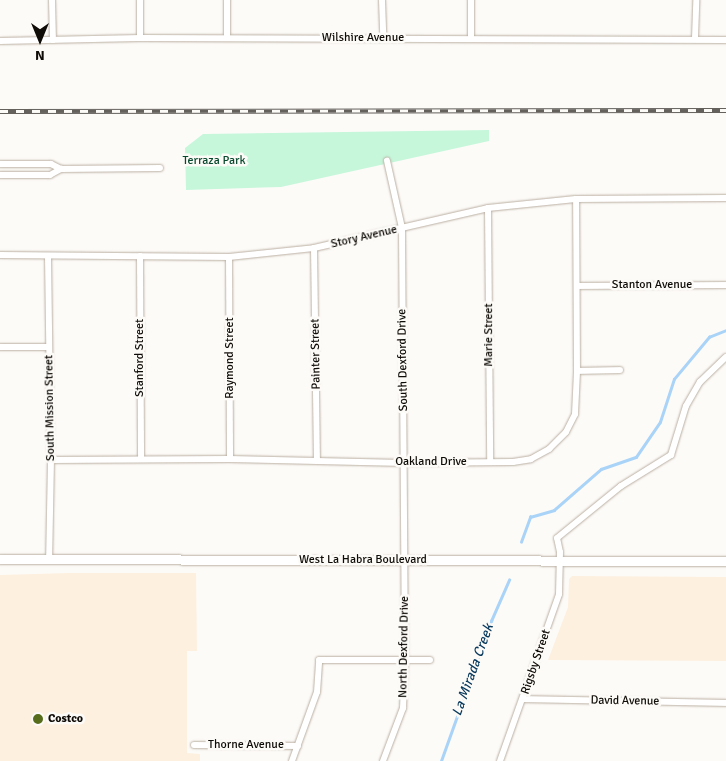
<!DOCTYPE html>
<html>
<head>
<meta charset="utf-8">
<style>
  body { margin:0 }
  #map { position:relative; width:726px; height:761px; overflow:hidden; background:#fdfbf8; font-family:Signika,sans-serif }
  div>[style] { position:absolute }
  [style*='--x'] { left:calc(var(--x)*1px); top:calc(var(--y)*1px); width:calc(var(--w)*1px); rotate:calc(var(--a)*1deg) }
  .built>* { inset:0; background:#fdf0df }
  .green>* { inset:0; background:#c6f7db }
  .stream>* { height:2.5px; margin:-1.25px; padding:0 1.25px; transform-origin:1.25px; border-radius:1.25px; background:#aad3f8 }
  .roads { filter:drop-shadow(0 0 1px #baafa2) drop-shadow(0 0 1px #baafa2) }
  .minor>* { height:6px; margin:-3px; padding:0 3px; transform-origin:3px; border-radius:3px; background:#fff }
  .secondary>* { height:9px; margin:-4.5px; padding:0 4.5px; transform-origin:4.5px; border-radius:4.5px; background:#fff }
  .rail>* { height:4.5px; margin-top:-2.25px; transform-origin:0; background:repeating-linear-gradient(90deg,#fdfbf8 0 8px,#64615d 0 16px); box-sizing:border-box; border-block:1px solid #64615d }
  .dots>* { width:14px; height:14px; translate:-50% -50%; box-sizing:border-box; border:2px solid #fdfbf8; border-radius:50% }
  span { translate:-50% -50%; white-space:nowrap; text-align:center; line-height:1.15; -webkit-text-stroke:5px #fdfbf8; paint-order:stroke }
  .street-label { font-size:12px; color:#0f0c07 }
  .park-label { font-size:12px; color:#07492e }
  .poi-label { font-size:12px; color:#0f0c07; font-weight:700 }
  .left { translate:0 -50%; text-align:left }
  .water-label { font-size:14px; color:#08385b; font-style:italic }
  .north { position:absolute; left:15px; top:15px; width:50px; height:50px; -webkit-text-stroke:4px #fdfbf8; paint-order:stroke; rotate:180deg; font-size:14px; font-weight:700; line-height:20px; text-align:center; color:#0f0c07 }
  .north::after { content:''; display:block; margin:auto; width:18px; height:22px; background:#0f0c07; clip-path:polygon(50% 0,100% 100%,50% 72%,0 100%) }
</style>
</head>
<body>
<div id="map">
  <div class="built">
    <div style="clip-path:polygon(69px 573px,196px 573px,197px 651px,187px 651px,187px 753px,200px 754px,200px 761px,0 761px,0 575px)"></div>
    <div style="clip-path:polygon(572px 576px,726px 577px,726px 661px,548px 660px,568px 607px,569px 579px)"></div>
  </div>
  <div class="green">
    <div style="clip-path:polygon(489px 130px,489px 141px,281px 187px,186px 190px,185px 148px,203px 134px)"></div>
  </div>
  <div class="stream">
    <div style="--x:521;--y:542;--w:27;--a:-70"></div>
    <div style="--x:530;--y:517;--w:25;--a:-16"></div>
    <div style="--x:554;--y:510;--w:62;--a:-41.1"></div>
    <div style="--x:601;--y:469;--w:37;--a:-19"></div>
    <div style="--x:636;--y:457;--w:42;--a:-55.6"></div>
    <div style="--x:660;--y:422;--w:45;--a:-72"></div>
    <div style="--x:674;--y:379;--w:55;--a:-50.2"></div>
    <div style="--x:709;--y:337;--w:18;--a:-22"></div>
    <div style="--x:441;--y:761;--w:149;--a:-70.3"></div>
    <div style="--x:491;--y:621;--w:45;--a:-66.3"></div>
  </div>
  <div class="roads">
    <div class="minor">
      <div style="--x:52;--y:0;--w:40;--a:88.6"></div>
      <div style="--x:140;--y:0;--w:38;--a:90"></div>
      <div style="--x:382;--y:0;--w:38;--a:88"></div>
      <div style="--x:471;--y:0;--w:38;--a:90"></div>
      <div style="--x:227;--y:38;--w:38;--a:-90"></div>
      <div style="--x:695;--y:38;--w:38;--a:-88"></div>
      <div style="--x:0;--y:41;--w:140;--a:-1.2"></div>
      <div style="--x:140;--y:38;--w:586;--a:0.2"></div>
      <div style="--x:0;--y:164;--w:51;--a:0"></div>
      <div style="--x:51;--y:164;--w:11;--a:27"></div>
      <div style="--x:0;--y:175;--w:50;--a:0"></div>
      <div style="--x:50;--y:175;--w:13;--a:-29"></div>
      <div style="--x:61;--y:169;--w:99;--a:-0.6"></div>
      <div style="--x:488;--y:208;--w:253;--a:89.5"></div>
      <div style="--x:314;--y:248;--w:212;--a:89.2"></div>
      <div style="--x:0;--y:255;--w:229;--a:0.5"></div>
      <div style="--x:229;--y:257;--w:85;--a:-6"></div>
      <div style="--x:314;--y:248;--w:179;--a:-12.9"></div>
      <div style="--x:488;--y:208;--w:88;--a:-5.8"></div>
      <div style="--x:576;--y:199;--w:150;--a:-0.4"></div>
      <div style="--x:48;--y:256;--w:204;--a:89.2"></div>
      <div style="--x:51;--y:460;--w:100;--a:91.1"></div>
      <div style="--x:140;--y:256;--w:203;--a:89.7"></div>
      <div style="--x:229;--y:257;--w:202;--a:89.7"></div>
      <div style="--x:577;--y:286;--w:149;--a:-0.4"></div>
      <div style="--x:0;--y:347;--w:49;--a:0"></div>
      <div style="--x:577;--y:371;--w:43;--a:-1.3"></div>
      <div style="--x:51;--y:460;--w:179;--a:-0.3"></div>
      <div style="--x:230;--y:459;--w:174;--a:1.3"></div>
      <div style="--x:404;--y:463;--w:109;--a:-0.5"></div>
      <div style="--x:513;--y:462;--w:18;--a:-9"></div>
      <div style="--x:531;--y:459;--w:21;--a:-29"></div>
      <div style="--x:549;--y:449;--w:24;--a:-45"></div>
      <div style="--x:566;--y:432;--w:20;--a:-63"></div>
      <div style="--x:575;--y:414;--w:43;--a:-87.3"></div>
      <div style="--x:577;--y:371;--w:172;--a:-90.3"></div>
      <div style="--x:523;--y:699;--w:203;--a:1.1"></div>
      <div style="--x:194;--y:745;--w:104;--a:0.6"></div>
      <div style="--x:292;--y:761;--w:73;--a:-70.1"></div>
      <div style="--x:317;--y:692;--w:32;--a:-86"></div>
      <div style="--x:319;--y:660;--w:111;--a:0"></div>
      <div style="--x:383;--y:761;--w:57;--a:-69.3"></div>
      <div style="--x:403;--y:708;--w:48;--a:-87.6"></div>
      <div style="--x:405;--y:660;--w:432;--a:-90.4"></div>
      <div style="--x:402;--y:228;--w:69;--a:-102.6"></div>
      <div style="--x:500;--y:761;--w:177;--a:-70.5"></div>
      <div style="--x:559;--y:594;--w:42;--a:-88.6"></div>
      <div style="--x:560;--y:552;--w:14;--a:-102"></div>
      <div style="--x:557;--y:538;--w:82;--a:-39.1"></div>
      <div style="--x:621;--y:486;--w:59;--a:-31.8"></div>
      <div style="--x:671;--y:455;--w:51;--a:-73"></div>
      <div style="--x:686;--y:406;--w:28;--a:-60"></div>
      <div style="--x:700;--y:382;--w:36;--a:-44"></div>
    </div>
    <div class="secondary">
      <div style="--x:0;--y:559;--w:726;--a:0.16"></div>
    </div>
  </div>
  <div class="rail">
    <div style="--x:0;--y:111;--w:726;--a:-0.08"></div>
  </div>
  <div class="dots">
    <div style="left:38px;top:719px;background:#586d1c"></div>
  </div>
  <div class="street-label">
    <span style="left:363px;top:38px">Wilshire Avenue</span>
    <span style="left:364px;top:237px;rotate:-13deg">Story Avenue</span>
    <span style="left:652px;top:285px">Stanton Avenue</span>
    <span style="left:489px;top:335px;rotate:-90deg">Marie Street</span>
    <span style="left:316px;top:354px;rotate:-91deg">Painter Street</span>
    <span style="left:140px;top:358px;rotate:-90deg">Stanford Street</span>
    <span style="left:230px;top:358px;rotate:-90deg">Raymond Street</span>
    <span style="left:403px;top:360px;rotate:-91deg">South Dexford Drive</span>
    <span style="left:50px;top:408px;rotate:-91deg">South Mission Street</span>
    <span style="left:431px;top:462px">Oakland Drive</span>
    <span style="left:363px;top:560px">West La Habra Boulevard</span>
    <span style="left:404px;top:647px;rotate:-89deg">North Dexford Drive</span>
    <span style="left:536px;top:662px;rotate:-71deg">Rigsby Street</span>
    <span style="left:625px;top:701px;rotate:1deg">David Avenue</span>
    <span style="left:246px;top:745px">Thorne Avenue</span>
  </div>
  <div class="park-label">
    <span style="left:214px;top:161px">Terraza Park</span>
  </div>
  <div class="poi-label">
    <span class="left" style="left:48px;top:719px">Costco</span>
  </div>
  <div class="water-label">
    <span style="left:473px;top:670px;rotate:-70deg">La Mirada Creek</span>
  </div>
  <div class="north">N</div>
</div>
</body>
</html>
